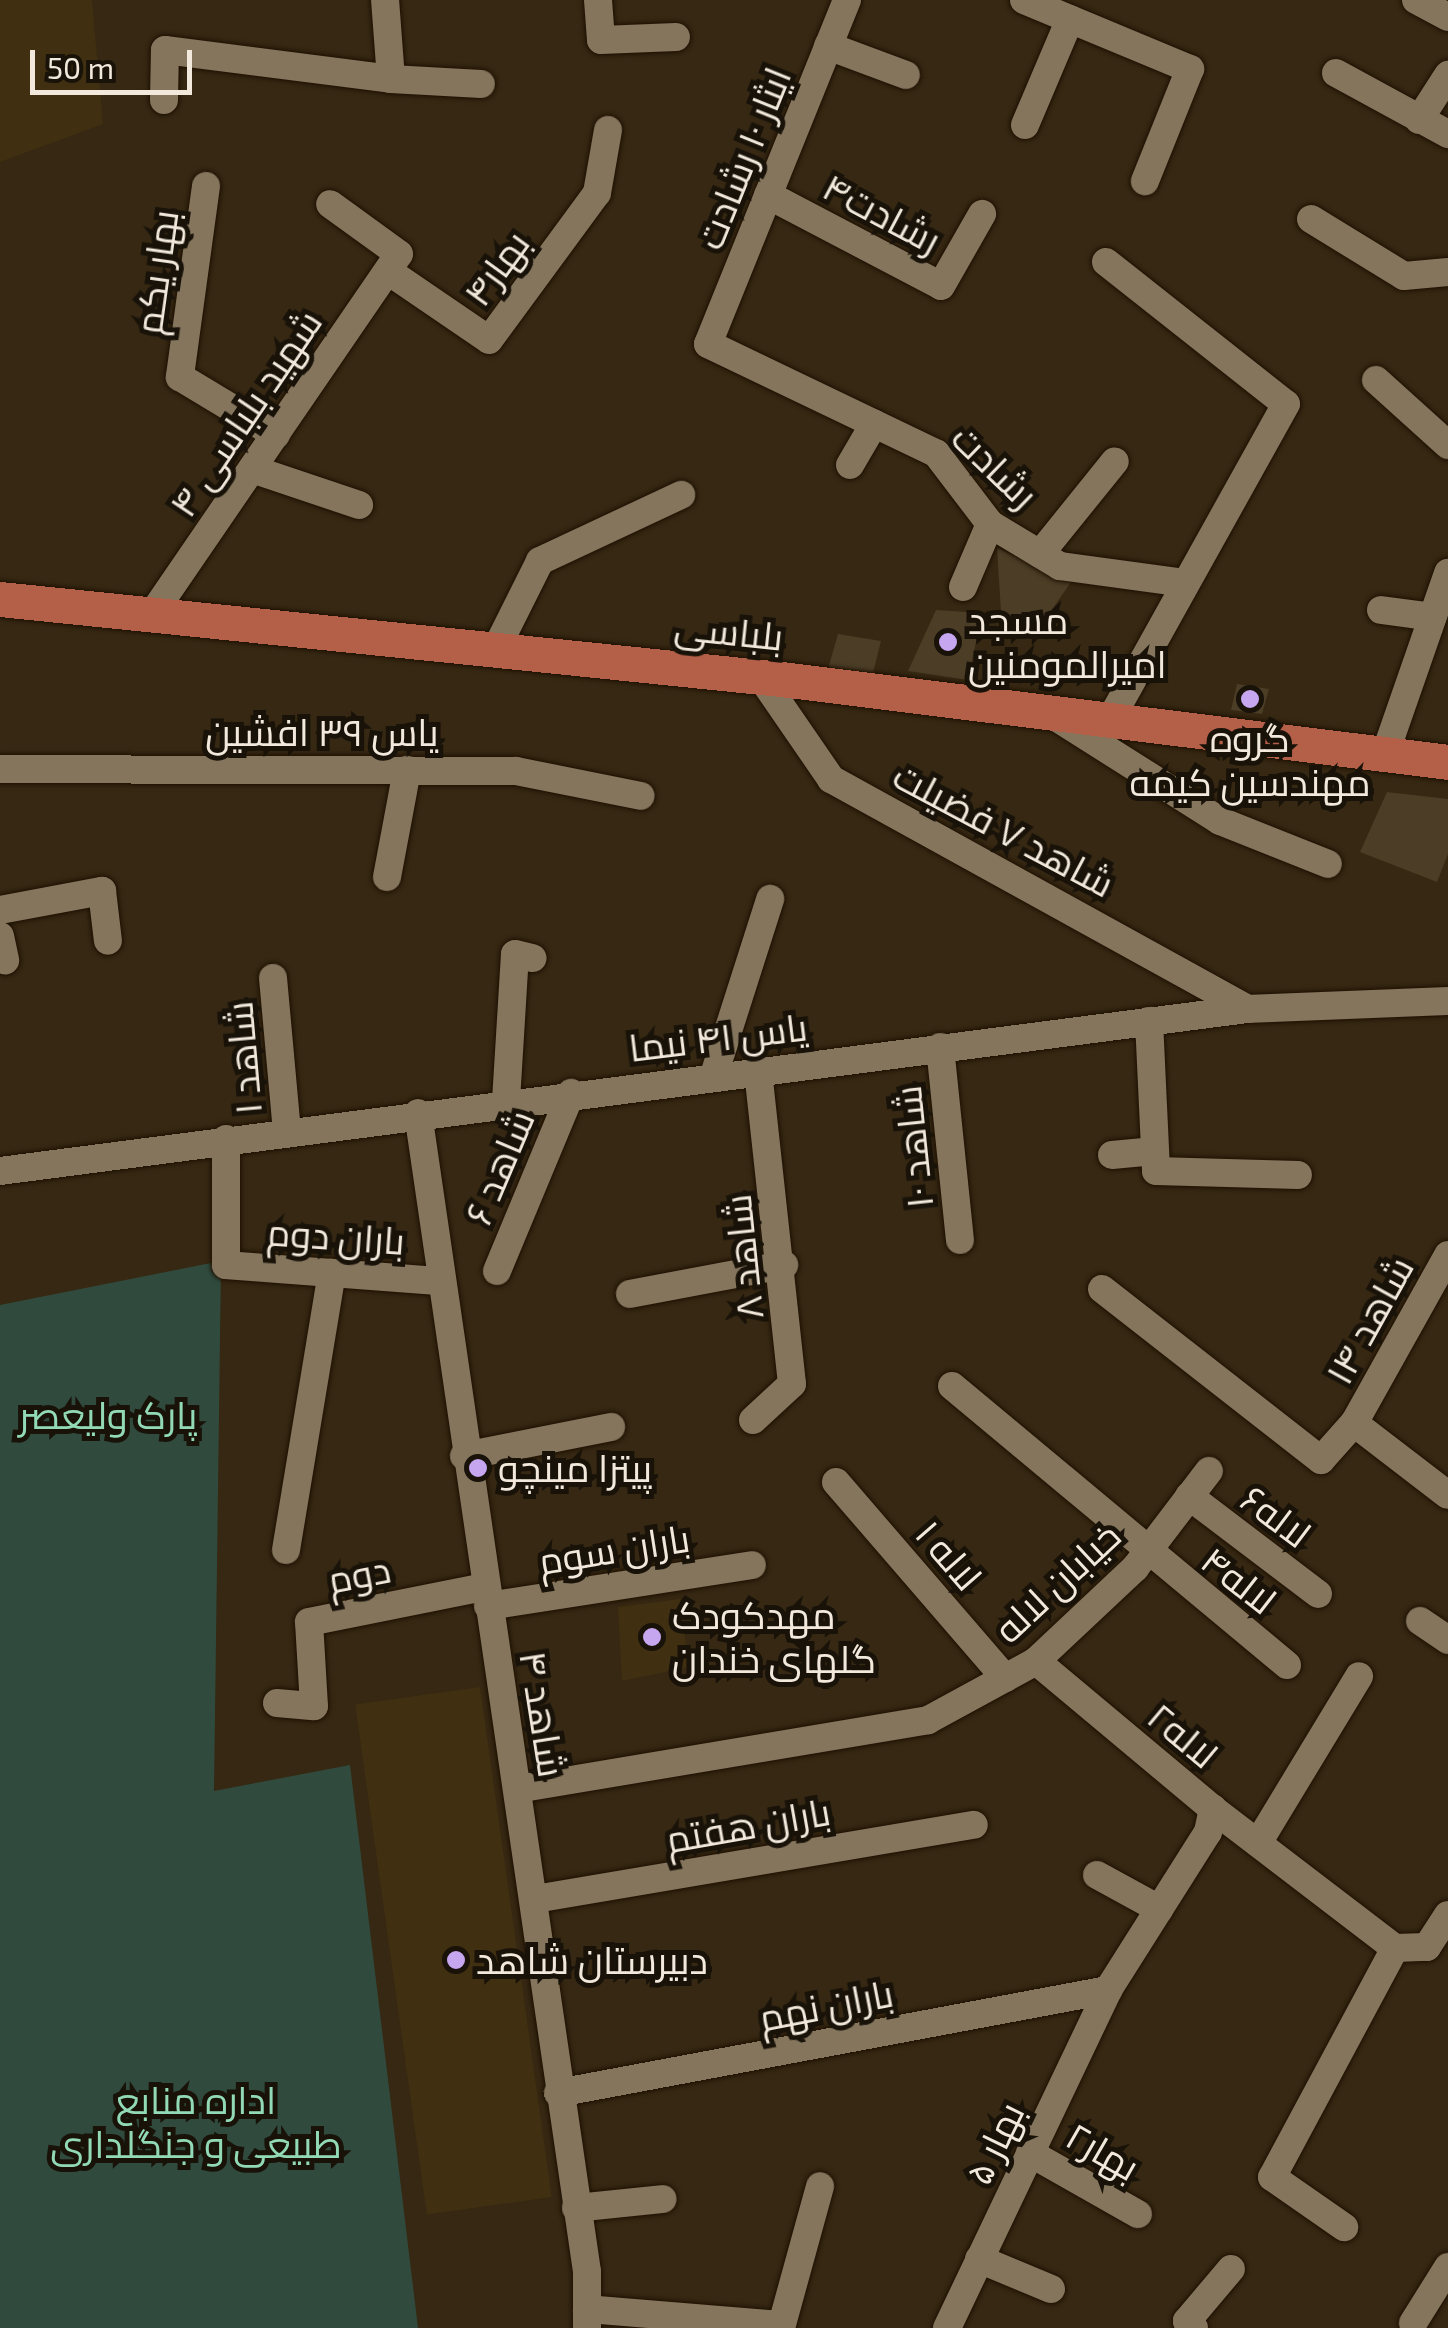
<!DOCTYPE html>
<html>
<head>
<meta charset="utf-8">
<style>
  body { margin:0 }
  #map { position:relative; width:1448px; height:2328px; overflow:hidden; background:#362812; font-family:"Exo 2",Cairo,sans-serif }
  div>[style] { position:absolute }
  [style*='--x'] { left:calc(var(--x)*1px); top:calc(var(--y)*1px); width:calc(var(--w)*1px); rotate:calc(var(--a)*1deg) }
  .built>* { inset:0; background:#402f11; transform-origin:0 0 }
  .green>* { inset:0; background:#304b3e }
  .building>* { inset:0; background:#4b3d26 }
  .roads { filter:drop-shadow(0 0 2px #1d1000) drop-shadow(0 0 2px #1d1000) }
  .minor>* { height:28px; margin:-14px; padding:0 14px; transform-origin:14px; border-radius:14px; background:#85755d }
  .major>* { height:35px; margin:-17.5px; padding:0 17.5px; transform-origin:17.5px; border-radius:17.5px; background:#b45f47 }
  .dots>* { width:28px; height:28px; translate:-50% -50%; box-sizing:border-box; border:5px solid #181209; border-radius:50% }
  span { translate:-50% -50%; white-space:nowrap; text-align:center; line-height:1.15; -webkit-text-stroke:10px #181209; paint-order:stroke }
  .street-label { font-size:38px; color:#f2e9dc }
  .poi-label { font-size:38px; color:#f2e9dc }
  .left { translate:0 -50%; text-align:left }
  .park-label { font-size:38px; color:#92dab7 }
  .scale { position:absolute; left:30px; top:50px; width:162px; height:45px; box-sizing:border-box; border:5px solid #f2e9dc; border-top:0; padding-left:12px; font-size:30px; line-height:35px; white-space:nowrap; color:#f2e9dc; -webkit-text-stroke:8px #181209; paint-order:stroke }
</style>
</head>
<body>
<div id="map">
  <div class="built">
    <div style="clip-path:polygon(0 0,92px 0,103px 124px,0 162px)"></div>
    <div style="clip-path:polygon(680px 1599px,689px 1667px,622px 1681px,618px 1607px)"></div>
    <div style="left:480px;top:1687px;width:515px;height:126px;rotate:82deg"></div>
  </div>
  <div class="green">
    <div style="clip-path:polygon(221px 1261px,214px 1791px,350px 1765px,418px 2328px,0 2328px,0 1305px)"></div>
  </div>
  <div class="building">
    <div style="clip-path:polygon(997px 548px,1071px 582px,1042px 624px,1001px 612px)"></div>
    <div style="clip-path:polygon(936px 610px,982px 613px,968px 680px,908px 671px)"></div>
    <div style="clip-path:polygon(838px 634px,881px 641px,871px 681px,826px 676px)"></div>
    <div style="clip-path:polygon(1237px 684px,1269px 689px,1262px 714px,1231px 710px)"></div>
    <div style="clip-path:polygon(1387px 792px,1448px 799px,1448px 854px,1437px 882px,1360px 852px)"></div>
  </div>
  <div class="roads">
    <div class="minor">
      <div style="--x:598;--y:0;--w:40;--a:85.7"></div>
      <div style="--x:601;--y:40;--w:75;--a:-2.3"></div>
      <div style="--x:847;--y:0;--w:371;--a:112"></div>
      <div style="--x:708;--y:344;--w:253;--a:25.6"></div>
      <div style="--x:936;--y:453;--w:89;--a:52.7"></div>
      <div style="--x:990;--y:524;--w:82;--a:31"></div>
      <div style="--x:1060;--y:566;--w:126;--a:7.7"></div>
      <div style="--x:1024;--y:0;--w:180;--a:22.6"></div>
      <div style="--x:1190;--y:69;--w:121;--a:111.9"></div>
      <div style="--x:1416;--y:0;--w:36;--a:28"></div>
      <div style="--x:828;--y:46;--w:83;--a:20.4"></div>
      <div style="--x:1336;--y:73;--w:128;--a:28.6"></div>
      <div style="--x:391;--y:79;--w:90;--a:3.2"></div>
      <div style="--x:164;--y:100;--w:50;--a:-88.9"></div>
      <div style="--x:165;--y:50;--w:228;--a:7.3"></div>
      <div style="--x:391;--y:79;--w:79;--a:-94.3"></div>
      <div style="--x:1419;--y:120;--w:54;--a:-57.2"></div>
      <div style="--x:1025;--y:125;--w:115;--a:-67"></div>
      <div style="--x:206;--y:186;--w:193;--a:97.8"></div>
      <div style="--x:180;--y:377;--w:112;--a:31.1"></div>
      <div style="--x:768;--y:195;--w:195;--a:27.7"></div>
      <div style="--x:941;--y:286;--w:83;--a:-60.3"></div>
      <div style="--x:1311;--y:219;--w:109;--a:31.5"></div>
      <div style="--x:1404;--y:276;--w:44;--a:-5.2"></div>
      <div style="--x:1106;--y:262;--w:229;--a:38.3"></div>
      <div style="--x:1286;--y:404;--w:362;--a:119.1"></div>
      <div style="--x:388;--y:271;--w:122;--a:34.3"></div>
      <div style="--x:489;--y:340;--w:182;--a:-53.7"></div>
      <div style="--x:597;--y:193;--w:64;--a:-80.1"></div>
      <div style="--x:1376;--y:380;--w:97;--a:42.1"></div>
      <div style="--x:850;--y:465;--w:48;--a:-59.7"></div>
      <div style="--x:252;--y:469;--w:113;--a:18.6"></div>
      <div style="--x:1040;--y:554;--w:119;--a:-51.1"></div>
      <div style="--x:963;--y:587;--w:69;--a:-66.8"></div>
      <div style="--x:1381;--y:610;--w:52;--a:7.7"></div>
      <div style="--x:153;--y:613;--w:435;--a:-55.6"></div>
      <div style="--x:399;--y:254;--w:85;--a:-144.1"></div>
      <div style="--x:496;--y:649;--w:98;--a:-63.4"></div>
      <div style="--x:540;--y:561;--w:156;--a:-25.1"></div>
      <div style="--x:761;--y:677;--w:124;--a:55.5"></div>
      <div style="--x:831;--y:779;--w:476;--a:28.9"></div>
      <div style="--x:1051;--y:714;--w:200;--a:32.3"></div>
      <div style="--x:1220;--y:821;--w:116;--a:21.7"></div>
      <div style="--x:1385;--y:754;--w:192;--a:-70.8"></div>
      <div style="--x:0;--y:769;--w:516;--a:0.22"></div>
      <div style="--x:516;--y:771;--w:127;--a:11.3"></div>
      <div style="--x:387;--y:877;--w:109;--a:-79.4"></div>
      <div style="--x:0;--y:910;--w:104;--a:-10.6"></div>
      <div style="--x:102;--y:891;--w:50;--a:83.2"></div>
      <div style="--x:0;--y:936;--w:25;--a:78"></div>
      <div style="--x:273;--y:978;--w:154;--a:84.8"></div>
      <div style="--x:1149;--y:1021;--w:150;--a:87.3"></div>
      <div style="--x:1156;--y:1171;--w:142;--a:1.6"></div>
      <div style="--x:940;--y:1047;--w:194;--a:84.1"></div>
      <div style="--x:714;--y:1075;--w:185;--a:-72.3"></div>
      <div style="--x:506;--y:1101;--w:147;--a:-86.5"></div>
      <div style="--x:515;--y:954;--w:18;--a:13"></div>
      <div style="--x:418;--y:1113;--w:1171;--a:81.7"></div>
      <div style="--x:587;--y:2272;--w:56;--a:90"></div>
      <div style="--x:226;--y:1139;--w:126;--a:90"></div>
      <div style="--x:226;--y:1265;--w:215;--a:4.3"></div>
      <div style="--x:1112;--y:1155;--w:43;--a:-5.3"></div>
      <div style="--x:0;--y:1171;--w:1258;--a:-7.4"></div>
      <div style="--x:1248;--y:1009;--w:200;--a:-2.3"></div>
      <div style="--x:1448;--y:1255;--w:193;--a:119.2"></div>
      <div style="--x:1354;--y:1423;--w:118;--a:37.5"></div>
      <div style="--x:497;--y:1271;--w:193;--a:-67.4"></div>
      <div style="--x:1102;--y:1289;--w:278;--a:38"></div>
      <div style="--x:1321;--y:1460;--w:50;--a:-48.3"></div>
      <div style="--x:630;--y:1294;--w:157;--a:-10.7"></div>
      <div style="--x:952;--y:1386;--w:436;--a:39.8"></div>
      <div style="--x:753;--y:1420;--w:53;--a:-42.7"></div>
      <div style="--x:792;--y:1384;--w:316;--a:-96.2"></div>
      <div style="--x:464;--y:1456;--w:150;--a:-11.2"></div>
      <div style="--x:836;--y:1482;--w:259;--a:49.2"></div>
      <div style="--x:1189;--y:1496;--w:162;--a:37.2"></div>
      <div style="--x:286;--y:1550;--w:281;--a:-80.6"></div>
      <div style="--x:488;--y:1606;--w:267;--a:-8.8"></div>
      <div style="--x:1420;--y:1621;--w:34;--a:34"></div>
      <div style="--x:277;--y:1703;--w:37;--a:5"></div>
      <div style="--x:314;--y:1706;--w:84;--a:-93.4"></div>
      <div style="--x:309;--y:1622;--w:178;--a:-11.3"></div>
      <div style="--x:517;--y:1789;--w:417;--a:-9.5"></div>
      <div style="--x:928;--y:1720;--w:123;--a:-28.6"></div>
      <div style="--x:1036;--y:1661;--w:136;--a:-43.2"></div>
      <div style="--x:1135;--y:1568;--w:122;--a:-52.7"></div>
      <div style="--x:1213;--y:1809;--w:229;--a:37.4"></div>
      <div style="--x:1395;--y:1948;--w:260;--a:118.2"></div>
      <div style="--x:1272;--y:2177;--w:88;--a:34.8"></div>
      <div style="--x:1258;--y:1843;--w:195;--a:-58.8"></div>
      <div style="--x:1097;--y:1875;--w:71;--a:28.7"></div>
      <div style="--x:535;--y:1899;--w:445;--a:-9.6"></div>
      <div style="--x:1395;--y:1948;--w:32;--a:-2"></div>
      <div style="--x:1427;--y:1947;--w:38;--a:-57"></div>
      <div style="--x:558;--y:2093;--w:560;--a:-10.61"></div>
      <div style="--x:1030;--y:2153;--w:124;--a:29.5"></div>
      <div style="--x:576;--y:2208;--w:87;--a:-5.9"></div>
      <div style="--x:979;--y:2259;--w:78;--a:22.6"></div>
      <div style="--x:587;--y:2309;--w:195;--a:4.7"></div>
      <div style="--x:1413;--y:2323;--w:66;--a:-58"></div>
      <div style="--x:781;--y:2328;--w:147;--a:-74.6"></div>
      <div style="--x:947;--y:2328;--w:374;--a:-64.5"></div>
      <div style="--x:1108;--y:1990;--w:187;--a:-57.7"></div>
      <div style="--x:1208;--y:1832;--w:24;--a:-78"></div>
      <div style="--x:1213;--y:1809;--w:231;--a:-140.1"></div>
      <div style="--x:1194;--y:2328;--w:10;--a:-135"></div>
      <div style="--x:1187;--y:2321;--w:68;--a:-49.8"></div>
    </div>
    <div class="major">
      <div style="--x:0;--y:599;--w:785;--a:5.85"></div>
      <div style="--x:781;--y:679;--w:672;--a:7.09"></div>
    </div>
  </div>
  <div class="dots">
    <div style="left:948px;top:642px;background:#c7a6f0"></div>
    <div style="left:1250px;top:699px;background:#c7a6f0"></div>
    <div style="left:478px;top:1468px;background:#c7a6f0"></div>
    <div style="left:652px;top:1637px;background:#c7a6f0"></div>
    <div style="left:456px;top:1960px;background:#c7a6f0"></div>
  </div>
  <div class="street-label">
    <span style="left:743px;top:158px;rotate:-68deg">ایثار ۱۰ رشادت</span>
    <span style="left:882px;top:213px;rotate:28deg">رشادت۴</span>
    <span style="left:496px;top:268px;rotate:-54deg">بهار۴</span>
    <span style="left:156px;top:272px;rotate:-82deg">بهار یکم</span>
    <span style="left:245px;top:413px;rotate:-56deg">شهید بلباسی ۴</span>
    <span style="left:995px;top:466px;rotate:44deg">رشادت</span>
    <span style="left:729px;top:631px;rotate:6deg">بلباسی</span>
    <span style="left:322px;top:732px">یاس ۳۹ افشین</span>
    <span style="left:1004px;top:829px;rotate:28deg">شاهد ۷ فضیلت</span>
    <span style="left:718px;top:1037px;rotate:-7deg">یاس ۴۱ نیما</span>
    <span style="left:243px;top:1058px;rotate:-95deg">شاهد ۱</span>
    <span style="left:913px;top:1147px;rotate:-96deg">شاهد ۱۰</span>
    <span style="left:499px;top:1167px;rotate:-67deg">شاهد ۶</span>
    <span style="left:336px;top:1236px;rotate:4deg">باران دوم</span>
    <span style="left:743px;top:1257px;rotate:-96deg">شاهد ۸</span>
    <span style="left:1369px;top:1320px;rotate:-61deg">شاهد ۱۴</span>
    <span style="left:1276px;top:1516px;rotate:37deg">لاله۶</span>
    <span style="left:614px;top:1549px;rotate:-9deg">باران سوم</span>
    <span style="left:949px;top:1555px;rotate:49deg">لاله ۱</span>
    <span style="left:359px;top:1574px;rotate:-11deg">دوم</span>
    <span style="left:1239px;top:1580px;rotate:38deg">لاله۴</span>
    <span style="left:1057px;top:1582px;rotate:-43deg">خیابان لاله</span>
    <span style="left:543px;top:1714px;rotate:81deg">شاهد ۴</span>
    <span style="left:1183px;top:1735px;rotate:40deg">لاله۲</span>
    <span style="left:748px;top:1825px;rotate:-10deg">باران هفتم</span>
    <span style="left:826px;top:2005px;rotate:-11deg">باران نهم</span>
    <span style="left:994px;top:2143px;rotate:-64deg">بهار ۵</span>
    <span style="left:1103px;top:2151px;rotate:30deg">بهار۲</span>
  </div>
  <div class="poi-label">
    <span class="left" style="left:968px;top:642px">مسجد<br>امیرالمومنین</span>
    <span style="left:1250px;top:760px">گروه<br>مهندسین کیمه</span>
    <span class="left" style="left:498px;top:1468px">پیتزا مینچو</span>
    <span class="left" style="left:672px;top:1637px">مهدکودک<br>گلهای خندان</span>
    <span class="left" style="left:476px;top:1960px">دبیرستان شاهد</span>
  </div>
  <div class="park-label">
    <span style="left:108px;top:1415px">پارک ولیعصر</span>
    <span style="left:196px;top:2122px">اداره منابع<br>طبیعی و جنگلداری</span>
  </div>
  <div class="scale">50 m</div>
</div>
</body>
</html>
